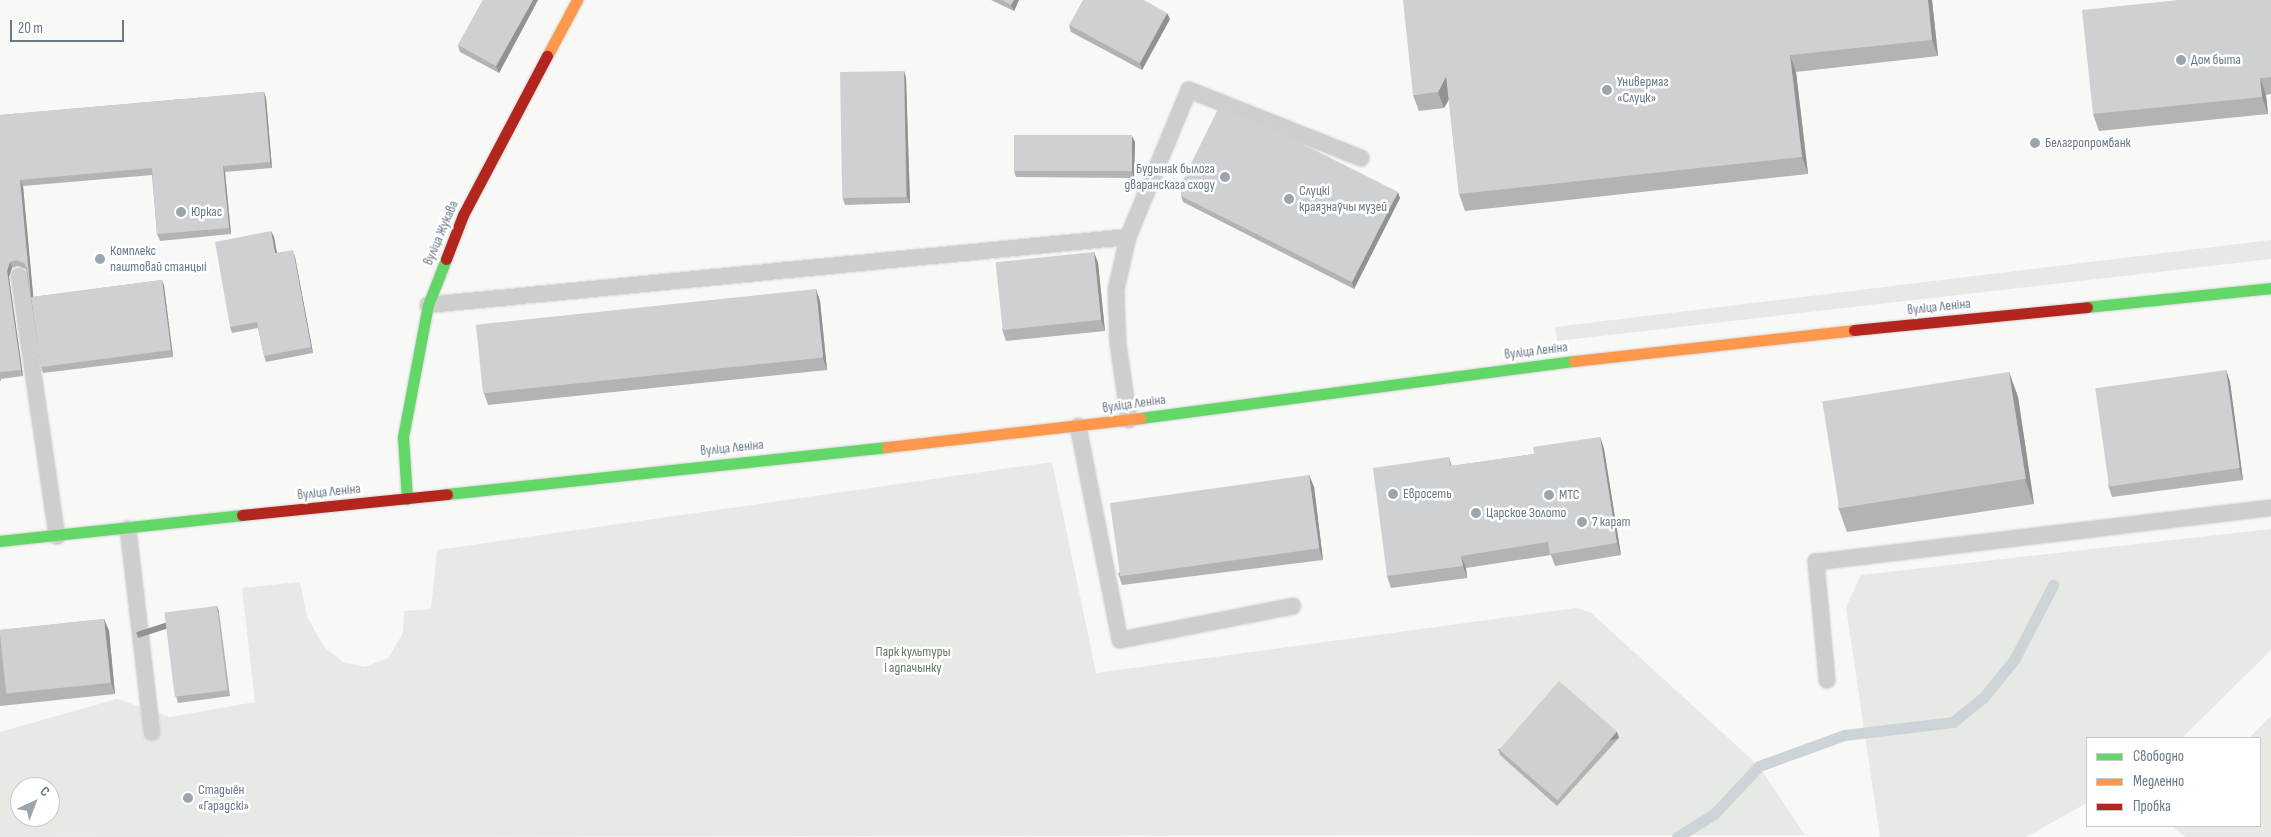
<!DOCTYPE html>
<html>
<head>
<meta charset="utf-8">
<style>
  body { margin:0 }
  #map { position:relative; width:2271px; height:837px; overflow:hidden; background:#f8f8f7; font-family:"Sofia Sans Condensed",sans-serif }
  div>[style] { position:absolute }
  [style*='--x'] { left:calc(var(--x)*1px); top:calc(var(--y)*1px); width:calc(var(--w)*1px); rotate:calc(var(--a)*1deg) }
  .green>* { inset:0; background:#e6e9e4 }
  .stream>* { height:11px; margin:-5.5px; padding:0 5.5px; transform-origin:5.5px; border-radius:5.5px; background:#cdd4d8 }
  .roads { filter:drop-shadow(0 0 1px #d4d5d6) drop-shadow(0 0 1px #d4d5d6) }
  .lane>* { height:16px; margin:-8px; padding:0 8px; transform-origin:8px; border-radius:8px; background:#cdcece }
  .fast>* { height:11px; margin:-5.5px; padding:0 5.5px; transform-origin:5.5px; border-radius:5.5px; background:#63d668 }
  .slow>* { height:11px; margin:-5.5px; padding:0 5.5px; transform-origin:5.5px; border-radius:5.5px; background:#ff974d }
  .jam>* { height:11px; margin:-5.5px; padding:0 5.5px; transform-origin:5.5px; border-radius:5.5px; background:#b3261e }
  .wall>* { inset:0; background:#b2b3b4 }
  .shaded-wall>* { inset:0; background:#919292; transform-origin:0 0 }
  .building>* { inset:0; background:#cfd0d1; transform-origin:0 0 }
  .dots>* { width:14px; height:14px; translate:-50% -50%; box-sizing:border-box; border:2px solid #fff; border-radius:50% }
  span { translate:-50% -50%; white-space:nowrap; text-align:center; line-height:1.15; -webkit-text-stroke:5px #fff; paint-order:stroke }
  .poi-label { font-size:14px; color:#687887 }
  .left { translate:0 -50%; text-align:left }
  .right { translate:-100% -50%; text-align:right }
  .street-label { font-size:14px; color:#687887 }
  .park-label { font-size:14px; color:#667963 }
  .legend { position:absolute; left:2086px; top:737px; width:175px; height:90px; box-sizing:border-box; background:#fff; border:1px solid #c3c9cf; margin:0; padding:6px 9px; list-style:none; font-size:15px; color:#687887 }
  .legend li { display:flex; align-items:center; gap:10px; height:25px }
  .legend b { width:25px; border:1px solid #c3c9cf }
  .north { position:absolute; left:10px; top:777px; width:50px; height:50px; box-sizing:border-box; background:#fff; border:1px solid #c3c9cf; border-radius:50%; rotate:43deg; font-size:14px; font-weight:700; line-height:20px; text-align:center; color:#687887 }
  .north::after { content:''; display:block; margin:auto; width:18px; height:22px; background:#9aa5ae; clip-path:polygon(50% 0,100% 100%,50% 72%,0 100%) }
  .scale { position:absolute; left:10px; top:20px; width:114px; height:22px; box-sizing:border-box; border:2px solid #687887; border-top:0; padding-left:6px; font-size:15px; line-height:18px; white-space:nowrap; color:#687887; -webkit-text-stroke:4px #fff; paint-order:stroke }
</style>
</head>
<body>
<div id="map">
  <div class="green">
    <div style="clip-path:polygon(2271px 240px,2271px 259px,1557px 341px,1555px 327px)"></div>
    <div style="clip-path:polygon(evenodd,1052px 462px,1096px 673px,1576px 608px,1590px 612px,1759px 766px,1805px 835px,0 837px,0 732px,117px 699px,170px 717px,255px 702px,242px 588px,300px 582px,307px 617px,324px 647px,343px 662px,365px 667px,388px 658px,403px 633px,404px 611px,431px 609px,437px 550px,1052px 462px,20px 787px,50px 787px,50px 817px,20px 817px,20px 787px)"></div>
    <div style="clip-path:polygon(2271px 529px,2271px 650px,2182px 738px,2087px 738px,2087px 803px,2026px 837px,1880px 837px,1846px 607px,1861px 575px)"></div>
    <div style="clip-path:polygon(2271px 716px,2271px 837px,2185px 837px,2173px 826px,2260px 826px,2260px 738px,2249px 738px)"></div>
  </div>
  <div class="stream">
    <div style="--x:1677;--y:837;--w:44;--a:-31.9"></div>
    <div style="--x:1714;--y:814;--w:66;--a:-46.8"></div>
    <div style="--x:1759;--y:766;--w:90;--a:-20"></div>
    <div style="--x:1844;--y:735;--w:110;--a:-6.8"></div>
    <div style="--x:1953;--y:722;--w:38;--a:-39"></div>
    <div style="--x:1983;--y:698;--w:49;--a:-50.8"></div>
    <div style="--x:2014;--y:660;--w:85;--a:-62.5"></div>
  </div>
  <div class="roads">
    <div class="lane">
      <div style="--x:19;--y:276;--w:263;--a:81.7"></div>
      <div style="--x:428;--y:305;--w:703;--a:-5.55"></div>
      <div style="--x:1129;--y:420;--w:77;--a:-98.2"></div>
      <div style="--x:1118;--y:344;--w:54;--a:-92.1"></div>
      <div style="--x:1116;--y:290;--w:54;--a:-77.2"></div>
      <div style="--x:1128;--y:237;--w:159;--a:-67.5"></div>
      <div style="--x:1189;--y:90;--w:185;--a:21.6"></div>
      <div style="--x:1078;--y:426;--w:218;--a:78.9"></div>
      <div style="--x:1120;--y:640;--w:176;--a:-11.1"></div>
      <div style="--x:128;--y:529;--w:205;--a:83.3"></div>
      <div style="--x:1827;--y:680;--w:119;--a:-95.3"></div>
      <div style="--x:1816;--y:562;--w:458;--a:-6.8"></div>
    </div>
    <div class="fast">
      <div style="--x:2087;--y:307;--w:185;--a:-5.9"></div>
      <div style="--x:1140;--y:418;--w:438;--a:-7.5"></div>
      <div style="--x:447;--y:494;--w:443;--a:-6.1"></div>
      <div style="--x:407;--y:499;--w:62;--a:-93.7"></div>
      <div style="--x:403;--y:437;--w:134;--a:-79.3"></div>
      <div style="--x:428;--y:305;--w:49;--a:-68.6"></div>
      <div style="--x:0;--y:541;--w:243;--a:-6.1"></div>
    </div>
    <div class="slow">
      <div style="--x:547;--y:56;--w:64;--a:-61.8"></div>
      <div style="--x:1574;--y:361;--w:282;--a:-6.3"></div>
      <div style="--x:887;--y:447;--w:255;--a:-6.5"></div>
    </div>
    <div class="jam">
      <div style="--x:446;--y:259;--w:47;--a:-68.9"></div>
      <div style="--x:463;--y:215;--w:180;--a:-62.2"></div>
      <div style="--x:1854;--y:330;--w:234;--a:-5.6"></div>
      <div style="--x:242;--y:515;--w:206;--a:-5.8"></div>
    </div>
  </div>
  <div class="wall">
    <div style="clip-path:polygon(483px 0,538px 0,499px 73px,460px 52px,458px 45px)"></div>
    <div style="clip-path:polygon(991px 0,1019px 0,1014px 11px)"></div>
    <div style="clip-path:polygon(1932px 0,1938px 56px,1796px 72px,1808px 174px,1465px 211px,1459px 194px,1449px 100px,1444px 108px,1419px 111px,1413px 95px)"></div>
    <div style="clip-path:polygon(2271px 0,2271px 94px,2266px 95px,2268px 114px,2099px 131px,2093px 114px)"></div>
    <div style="clip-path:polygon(1170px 19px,1142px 70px,1071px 32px,1069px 25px)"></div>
    <div style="clip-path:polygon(904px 71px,906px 78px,910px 203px,845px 205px,843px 199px)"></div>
    <div style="clip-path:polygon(264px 92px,266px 98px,272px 168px,225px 172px,231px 234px,160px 241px,157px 234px,152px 175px,23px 186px,33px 297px,162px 280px,164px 286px,173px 357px,43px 373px,41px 367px,26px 269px,18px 266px,12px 268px,9px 277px,23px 376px,1px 379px,1px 381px,0 381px,0 115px)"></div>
    <div style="clip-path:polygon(1135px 142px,1134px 178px,1016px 177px,1014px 171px)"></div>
    <div style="clip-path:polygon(1181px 196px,1400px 198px,1354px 289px,1183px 202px)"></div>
    <div style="clip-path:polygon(271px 231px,274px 237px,277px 253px,295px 257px,313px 353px,266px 362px,264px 356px,258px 328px,232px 333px,230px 327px)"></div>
    <div style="clip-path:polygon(1094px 252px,1098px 263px,1105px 331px,1006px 341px,1002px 329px)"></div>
    <div style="clip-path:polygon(816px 289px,820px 301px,827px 370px,488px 405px,484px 393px)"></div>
    <div style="clip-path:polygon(2226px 370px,2230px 382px,2243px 480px,2112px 497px,2108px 485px)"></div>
    <div style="clip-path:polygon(2009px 372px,2018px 397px,2034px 504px,1847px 532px,1838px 507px)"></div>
    <div style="clip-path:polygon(1600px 437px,1604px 449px,1621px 555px,1555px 566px,1551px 555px,1466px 568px,1467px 578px,1391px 588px,1387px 576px,1449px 457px,1452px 466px,1534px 454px)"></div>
    <div style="clip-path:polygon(1309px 475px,1314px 487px,1323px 560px,1122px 585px,1118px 573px)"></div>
    <div style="clip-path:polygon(217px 606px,219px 612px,230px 696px,178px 703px,176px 696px)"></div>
    <div style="clip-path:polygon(104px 619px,109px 631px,115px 694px,0 706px,0 630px)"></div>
    <div style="clip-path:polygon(1617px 732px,1619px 738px,1557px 806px,1500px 755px,1498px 749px)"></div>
  </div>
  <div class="shaded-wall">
    <div style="clip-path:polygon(533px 0,538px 0,499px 73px,496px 66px)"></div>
    <div style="clip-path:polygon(1014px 0,1019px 0,1014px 11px,1011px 5px)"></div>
    <div style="clip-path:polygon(1928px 0,1932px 0,1938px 56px,1932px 40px)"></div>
    <div style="clip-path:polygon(1167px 13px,1170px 19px,1142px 70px,1140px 63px)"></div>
    <div style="clip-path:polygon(1790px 55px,1796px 72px,1808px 174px,1802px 157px)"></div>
    <div style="clip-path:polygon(904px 71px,906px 78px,910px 203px,907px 197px)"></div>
    <div style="clip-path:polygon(1446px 76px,1452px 93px,1444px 108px,1438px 92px)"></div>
    <div style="clip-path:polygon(2260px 78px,2266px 95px,2268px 114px,2262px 97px)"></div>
    <div style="clip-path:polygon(264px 92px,266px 98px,272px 168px,270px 162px)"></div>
    <div style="clip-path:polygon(1132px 136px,1135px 142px,1134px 178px,1132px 172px)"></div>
    <div style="clip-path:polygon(223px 166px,225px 172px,231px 234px,229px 228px)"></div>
    <div style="clip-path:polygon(20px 180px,23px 186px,34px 304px,31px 297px)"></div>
    <div style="clip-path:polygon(1398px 192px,1400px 198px,1354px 289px,1352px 282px)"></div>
    <div style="clip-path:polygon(271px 231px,274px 237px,278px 259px,275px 253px)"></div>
    <div style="clip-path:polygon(293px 250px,295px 257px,313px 353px,311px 347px)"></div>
    <div style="clip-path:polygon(1094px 252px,1098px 263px,1105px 331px,1101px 320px)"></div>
    <div style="clip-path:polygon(10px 262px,12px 268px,9px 277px,23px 376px,21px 370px,7px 271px)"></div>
    <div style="clip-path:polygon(162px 280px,164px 286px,173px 357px,171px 350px)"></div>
    <div style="clip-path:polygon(816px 289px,820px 301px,827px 370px,823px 358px)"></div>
    <div style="clip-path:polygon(2226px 370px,2230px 382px,2243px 480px,2239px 468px)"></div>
    <div style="clip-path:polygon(2009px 372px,2018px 397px,2034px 504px,2025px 479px)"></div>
    <div style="clip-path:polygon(1600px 437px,1604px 449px,1621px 555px,1617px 543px)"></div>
    <div style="clip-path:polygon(1309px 475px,1314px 487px,1323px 560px,1319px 548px)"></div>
    <div style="clip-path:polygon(1461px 556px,1466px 568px,1467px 578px,1463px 566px)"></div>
    <div style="left:217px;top:606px;width:6px;height:85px;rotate:72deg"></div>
    <div style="clip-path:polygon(104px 619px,109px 631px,115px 694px,111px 683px)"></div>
    <div style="left:1617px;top:732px;width:6px;height:92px;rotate:72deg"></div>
  </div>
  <div class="building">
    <div style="clip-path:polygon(483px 0,533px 0,496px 66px,458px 45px)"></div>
    <div style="clip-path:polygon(1002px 0,1014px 0,1011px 5px)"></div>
    <div style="clip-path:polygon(1083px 0,1144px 0,1167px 13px,1140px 63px,1069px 25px)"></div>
    <div style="clip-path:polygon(1403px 0,1928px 0,1932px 40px,1790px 55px,1802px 157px,1459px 194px,1446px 76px,1438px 92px,1413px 95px)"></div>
    <div style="clip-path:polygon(2179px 0,2271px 0,2271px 77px,2260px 78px,2262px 97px,2093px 114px,2082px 10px)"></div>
    <div style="left:904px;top:71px;width:126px;height:64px;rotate:89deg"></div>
    <div style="clip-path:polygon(264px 92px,270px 162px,223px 166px,229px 228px,157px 234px,152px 168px,20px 180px,31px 297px,162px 280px,171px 350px,41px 367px,27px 268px,24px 263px,16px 260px,10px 262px,7px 271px,21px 370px,0 372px,0 115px)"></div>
    <div style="clip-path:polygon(1219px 107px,1269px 127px,1398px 192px,1352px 282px,1181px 196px,1181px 184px)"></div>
    <div style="left:1014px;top:135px;width:118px;height:36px"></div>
    <div style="clip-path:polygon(271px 231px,275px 253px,293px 250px,311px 347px,264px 356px,257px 322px,230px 327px,215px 242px)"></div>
    <div style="left:1094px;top:252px;width:68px;height:99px;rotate:84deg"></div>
    <div style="left:816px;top:289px;width:69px;height:342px;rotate:84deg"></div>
    <div style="left:2226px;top:370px;width:99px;height:132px;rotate:82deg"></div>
    <div style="left:2009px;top:372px;width:108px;height:189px;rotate:81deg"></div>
    <div style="clip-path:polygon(1600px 437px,1617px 543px,1550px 554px,1548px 542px,1461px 556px,1463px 566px,1387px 576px,1373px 468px,1449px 457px,1450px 466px,1534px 454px,1533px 447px)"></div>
    <div style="left:1309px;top:475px;width:74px;height:201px;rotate:82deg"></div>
    <div style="left:217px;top:606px;width:85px;height:53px;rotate:83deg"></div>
    <div style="left:104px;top:619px;width:64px;height:105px;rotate:84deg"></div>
    <div style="left:1559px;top:681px;width:77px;height:91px;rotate:41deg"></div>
  </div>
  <div class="dots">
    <div style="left:2181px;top:60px;background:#9aa5ae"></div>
    <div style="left:1607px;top:90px;background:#9aa5ae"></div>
    <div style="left:2035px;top:143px;background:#9aa5ae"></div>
    <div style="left:1225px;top:177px;background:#9aa5ae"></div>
    <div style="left:1289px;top:199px;background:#9aa5ae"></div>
    <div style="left:181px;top:212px;background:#9aa5ae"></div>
    <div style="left:100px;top:259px;background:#9aa5ae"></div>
    <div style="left:1393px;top:494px;background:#9aa5ae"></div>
    <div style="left:1549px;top:495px;background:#9aa5ae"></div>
    <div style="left:1476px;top:513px;background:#9aa5ae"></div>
    <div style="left:1582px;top:522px;background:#9aa5ae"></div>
    <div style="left:188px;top:798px;background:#9aa5ae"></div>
  </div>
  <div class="poi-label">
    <span class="left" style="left:2191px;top:60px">Дом быта</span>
    <span class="left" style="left:1617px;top:90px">Универмаг<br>«Слуцк»</span>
    <span class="left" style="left:2045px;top:143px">Белагропромбанк</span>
    <span class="right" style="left:1215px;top:177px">Будынак былога<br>дваранскага сходу</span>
    <span class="left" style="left:1299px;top:199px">Слуцкі<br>краязнаўчы музей</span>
    <span class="left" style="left:191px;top:212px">Юркас</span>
    <span class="left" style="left:110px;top:259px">Комплекс<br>паштовай станцыі</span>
    <span class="left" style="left:1403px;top:494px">Евросеть</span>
    <span class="left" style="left:1559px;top:495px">МТС</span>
    <span class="left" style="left:1486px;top:513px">Царское Золото</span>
    <span class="left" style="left:1592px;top:522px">7 карат</span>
    <span class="left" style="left:198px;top:798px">Стадыён<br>«Гарадскі»</span>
  </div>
  <div class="street-label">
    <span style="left:441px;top:233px;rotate:-67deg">вуліца Жукава</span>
    <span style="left:1939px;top:307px;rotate:-6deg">вуліца Леніна</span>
    <span style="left:1536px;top:351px;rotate:-7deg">вуліца Леніна</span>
    <span style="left:1134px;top:404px;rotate:-8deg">вуліца Леніна</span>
    <span style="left:732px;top:448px;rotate:-6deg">вуліца Леніна</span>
    <span style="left:329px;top:492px;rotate:-6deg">вуліца Леніна</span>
  </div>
  <div class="park-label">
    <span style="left:913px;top:660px">Парк культуры<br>і адпачынку</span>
  </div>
  <ul class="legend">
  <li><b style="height:6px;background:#63d668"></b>Свободно</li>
  <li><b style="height:6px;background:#ff974d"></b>Медленно</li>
  <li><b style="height:6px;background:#b3261e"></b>Пробка</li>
  </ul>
  <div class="north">С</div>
  <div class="scale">20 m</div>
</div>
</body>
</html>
